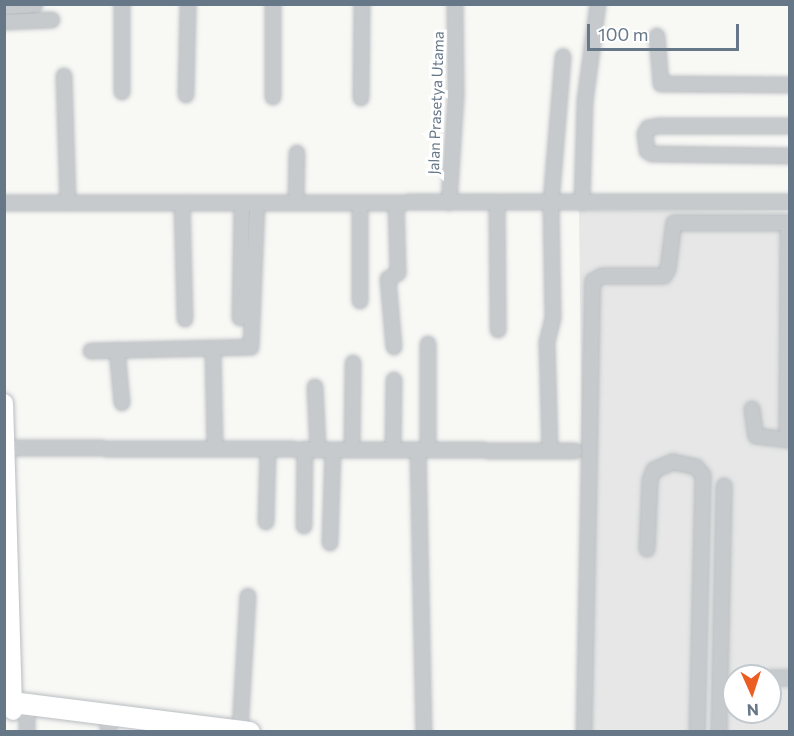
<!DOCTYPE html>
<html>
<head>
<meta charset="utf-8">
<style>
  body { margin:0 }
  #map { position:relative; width:794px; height:736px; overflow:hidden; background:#f8f8f5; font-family:Commissioner,sans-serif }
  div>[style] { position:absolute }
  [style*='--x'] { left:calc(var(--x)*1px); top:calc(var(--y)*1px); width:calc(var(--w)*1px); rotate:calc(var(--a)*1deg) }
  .built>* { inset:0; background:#e6e7e6 }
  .roads { filter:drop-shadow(0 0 2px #b9bdc1) drop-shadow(0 0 2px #b9bdc1) }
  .minor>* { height:14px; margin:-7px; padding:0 7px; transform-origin:7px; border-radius:7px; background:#c6cacd }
  .major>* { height:18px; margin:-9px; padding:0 9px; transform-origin:9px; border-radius:9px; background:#fff }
  .highway>* { height:21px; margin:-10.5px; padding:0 10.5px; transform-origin:10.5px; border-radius:10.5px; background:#fff }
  span { translate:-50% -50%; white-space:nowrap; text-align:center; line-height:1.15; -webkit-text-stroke:6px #fff; paint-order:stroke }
  .street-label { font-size:15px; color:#678 }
  .frame { position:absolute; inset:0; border:6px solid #678; pointer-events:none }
  .north { position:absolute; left:722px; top:664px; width:60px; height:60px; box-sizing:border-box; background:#fff; border:2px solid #c2c9cf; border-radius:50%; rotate:177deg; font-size:16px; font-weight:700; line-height:24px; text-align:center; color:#678 }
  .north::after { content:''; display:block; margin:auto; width:21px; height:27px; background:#eb5d22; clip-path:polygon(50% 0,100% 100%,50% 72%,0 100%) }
  .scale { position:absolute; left:587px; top:24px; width:152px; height:27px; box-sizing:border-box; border:3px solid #678; border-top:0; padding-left:8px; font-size:18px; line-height:21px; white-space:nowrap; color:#678; -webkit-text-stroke:4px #fff; paint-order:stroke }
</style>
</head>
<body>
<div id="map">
  <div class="built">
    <div style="clip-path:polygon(evenodd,579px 210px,789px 212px,789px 731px,585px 731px,579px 210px,734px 676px,770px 676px,770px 712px,734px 712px,734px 676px)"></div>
  </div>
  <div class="roads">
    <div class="minor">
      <div style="--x:122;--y:4;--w:88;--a:90"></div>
      <div style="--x:273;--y:4;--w:93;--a:90"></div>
      <div style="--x:4;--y:7;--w:31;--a:-4"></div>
      <div style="--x:4;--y:22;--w:48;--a:-2.4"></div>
      <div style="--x:657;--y:36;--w:48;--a:85.2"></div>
      <div style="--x:661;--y:84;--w:129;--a:0.4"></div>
      <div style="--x:64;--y:76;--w:127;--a:88.2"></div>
      <div style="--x:186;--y:95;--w:91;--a:-88.7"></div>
      <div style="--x:361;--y:98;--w:94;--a:-89.4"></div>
      <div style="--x:790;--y:126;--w:131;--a:180"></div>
      <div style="--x:659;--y:126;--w:11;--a:170"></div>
      <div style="--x:648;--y:128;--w:7;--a:117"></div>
      <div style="--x:645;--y:134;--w:17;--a:83"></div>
      <div style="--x:647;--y:151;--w:6;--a:31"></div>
      <div style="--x:652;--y:154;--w:138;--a:0.8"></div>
      <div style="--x:4;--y:203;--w:786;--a:-0.07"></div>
      <div style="--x:182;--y:203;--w:116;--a:88.5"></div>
      <div style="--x:296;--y:203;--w:50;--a:-88.9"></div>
      <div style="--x:449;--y:203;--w:107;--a:-86.3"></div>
      <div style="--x:456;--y:96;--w:92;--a:-90.6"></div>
      <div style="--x:497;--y:203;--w:127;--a:89.5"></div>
      <div style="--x:582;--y:203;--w:102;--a:-88.3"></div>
      <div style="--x:585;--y:101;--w:98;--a:-82.4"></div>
      <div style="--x:360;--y:301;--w:98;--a:-90"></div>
      <div style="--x:240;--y:318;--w:115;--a:-89"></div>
      <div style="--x:428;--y:344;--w:106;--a:90"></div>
      <div style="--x:394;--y:347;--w:68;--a:-95"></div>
      <div style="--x:388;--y:279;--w:12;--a:-31"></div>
      <div style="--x:398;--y:273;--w:70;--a:-91.6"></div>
      <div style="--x:117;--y:350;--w:53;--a:84.6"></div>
      <div style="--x:91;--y:351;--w:160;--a:-1.4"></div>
      <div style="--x:251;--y:347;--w:144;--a:-87.6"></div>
      <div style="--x:213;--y:351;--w:98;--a:88.8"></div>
      <div style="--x:315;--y:387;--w:62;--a:87.2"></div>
      <div style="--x:752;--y:409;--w:27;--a:82"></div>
      <div style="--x:756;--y:436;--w:34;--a:7"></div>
      <div style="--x:787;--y:440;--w:217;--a:-89.7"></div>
      <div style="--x:6;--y:448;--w:569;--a:0.3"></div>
      <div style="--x:352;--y:450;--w:87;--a:-89.3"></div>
      <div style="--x:393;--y:450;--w:70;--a:-89.2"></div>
      <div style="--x:418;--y:450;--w:282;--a:88.8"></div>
      <div style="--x:550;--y:451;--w:109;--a:-91.6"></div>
      <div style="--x:547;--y:342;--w:25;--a:-76"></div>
      <div style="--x:553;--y:318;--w:115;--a:-91"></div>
      <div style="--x:551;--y:203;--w:147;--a:-85.3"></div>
      <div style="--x:266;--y:522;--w:73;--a:-88.4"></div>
      <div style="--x:304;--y:526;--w:77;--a:-89.3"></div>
      <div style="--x:330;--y:543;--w:93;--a:-88.2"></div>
      <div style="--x:647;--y:549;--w:69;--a:-87.5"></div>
      <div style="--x:650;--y:480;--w:11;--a:-68"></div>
      <div style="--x:654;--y:470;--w:21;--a:-23"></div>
      <div style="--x:673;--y:462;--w:24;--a:12"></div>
      <div style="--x:696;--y:467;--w:11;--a:49"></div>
      <div style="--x:703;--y:475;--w:257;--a:91.3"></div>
      <div style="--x:770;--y:678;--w:20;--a:0"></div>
      <div style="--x:240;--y:730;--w:134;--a:-86.6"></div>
      <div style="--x:27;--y:732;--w:28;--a:-90"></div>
      <div style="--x:108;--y:732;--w:9;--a:-84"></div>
      <div style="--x:584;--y:732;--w:451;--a:-88.9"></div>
      <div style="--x:593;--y:281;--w:10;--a:-29"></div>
      <div style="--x:602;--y:276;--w:62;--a:0"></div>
      <div style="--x:664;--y:276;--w:8;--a:-60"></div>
      <div style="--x:668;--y:269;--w:46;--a:-82.6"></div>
      <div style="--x:674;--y:223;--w:116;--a:0"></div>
      <div style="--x:719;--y:732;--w:246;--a:-88.8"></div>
    </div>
    <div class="major">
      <div style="--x:4;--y:403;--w:308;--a:88.3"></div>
    </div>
    <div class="highway">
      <div style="--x:4;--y:701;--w:247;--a:7.2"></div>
    </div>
  </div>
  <div class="street-label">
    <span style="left:436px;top:103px;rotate:-88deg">Jalan Prasetya Utama</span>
  </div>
  <div class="frame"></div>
  <div class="north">N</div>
  <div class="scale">100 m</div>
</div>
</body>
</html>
